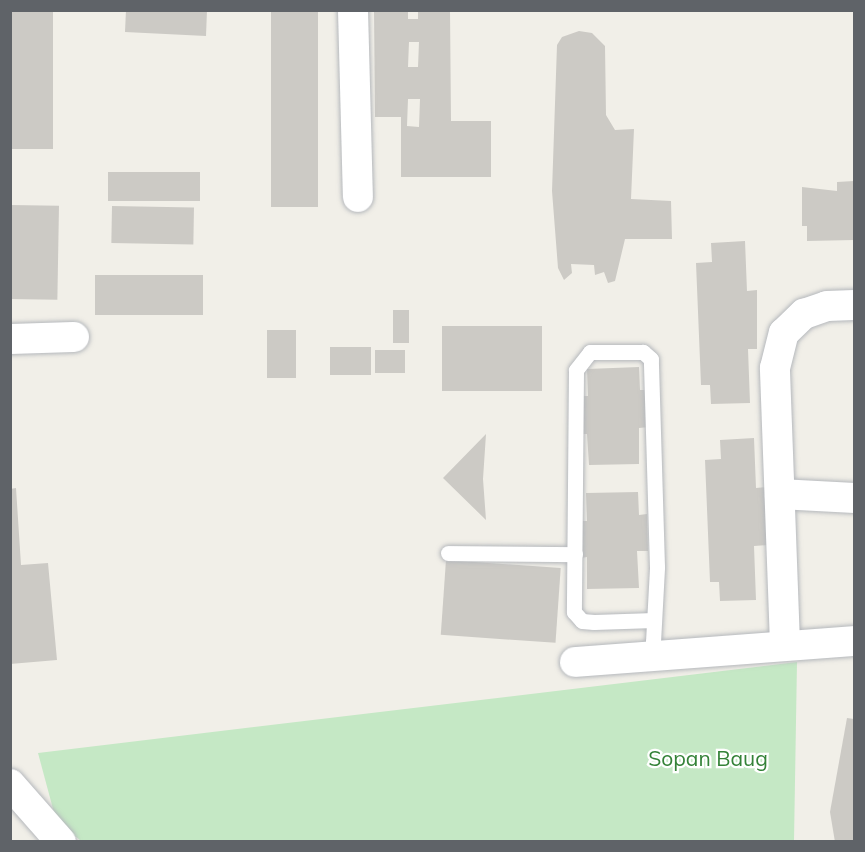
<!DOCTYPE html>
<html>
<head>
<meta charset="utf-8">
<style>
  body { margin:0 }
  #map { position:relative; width:865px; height:852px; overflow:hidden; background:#f1efe8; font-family:Mulish,sans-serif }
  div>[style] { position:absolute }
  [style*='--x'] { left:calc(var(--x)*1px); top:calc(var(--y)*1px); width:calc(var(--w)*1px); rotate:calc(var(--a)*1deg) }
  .green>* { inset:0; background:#c5e8c5 }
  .building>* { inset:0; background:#cccac5; transform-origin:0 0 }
  .roads { filter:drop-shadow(0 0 2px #b5b8bc) drop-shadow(0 0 2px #b5b8bc) }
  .lane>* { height:15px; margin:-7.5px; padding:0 7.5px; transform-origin:7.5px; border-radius:7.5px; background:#fff }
  .street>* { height:30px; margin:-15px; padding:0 15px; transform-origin:15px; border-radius:15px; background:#fff }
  span { translate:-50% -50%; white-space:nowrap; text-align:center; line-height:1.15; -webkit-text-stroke:4.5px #fff; paint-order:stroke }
  .park-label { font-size:21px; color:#348238 }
  .frame { position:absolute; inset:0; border:12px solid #5f6368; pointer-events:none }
</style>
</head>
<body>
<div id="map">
  <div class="green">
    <div style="clip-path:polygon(797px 662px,794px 841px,81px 841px,56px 820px,38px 753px)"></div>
  </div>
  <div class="building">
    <div style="left:10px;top:10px;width:43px;height:139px"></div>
    <div style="clip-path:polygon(126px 10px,207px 10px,206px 36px,125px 32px)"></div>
    <div style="left:271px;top:10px;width:47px;height:197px"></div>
    <div style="clip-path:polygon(evenodd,374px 10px,408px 10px,408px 19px,418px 19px,418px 10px,450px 10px,451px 121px,491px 121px,491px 177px,401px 177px,401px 117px,375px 117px,374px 10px,409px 42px,419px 42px,418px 67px,408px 67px,409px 42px,374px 10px,408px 99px,420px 99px,419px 127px,407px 126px,408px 99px)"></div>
    <div style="clip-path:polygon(579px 31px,592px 33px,605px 46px,606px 115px,615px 130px,634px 129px,631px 199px,671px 201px,672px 239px,625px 239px,615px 281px,608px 283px,604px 272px,595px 275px,594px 265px,571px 264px,572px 273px,564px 280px,558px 268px,552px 191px,557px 45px,562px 37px)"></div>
    <div style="left:108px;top:172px;width:92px;height:29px"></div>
    <div style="clip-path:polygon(854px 181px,854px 240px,807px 241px,807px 226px,802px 226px,802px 187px,837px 191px,837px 182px)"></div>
    <div style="left:10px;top:205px;width:49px;height:94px;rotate:1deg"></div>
    <div style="left:112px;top:206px;width:82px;height:37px;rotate:1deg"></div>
    <div style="clip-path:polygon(745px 241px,747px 291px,757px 290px,757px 349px,748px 349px,750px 403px,711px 404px,710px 385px,701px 385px,696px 263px,712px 262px,711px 243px)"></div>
    <div style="left:203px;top:275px;width:40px;height:108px;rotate:90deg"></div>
    <div style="left:393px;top:310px;width:16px;height:33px"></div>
    <div style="left:542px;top:326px;width:65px;height:100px;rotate:90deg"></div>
    <div style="left:296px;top:330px;width:48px;height:29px;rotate:90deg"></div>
    <div style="left:330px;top:347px;width:41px;height:28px"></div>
    <div style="left:375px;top:350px;width:30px;height:23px"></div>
    <div style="clip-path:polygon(639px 367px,640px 390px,648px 390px,649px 427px,639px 428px,639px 464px,589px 465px,587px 434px,582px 434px,581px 396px,588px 396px,587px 369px)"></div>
    <div style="clip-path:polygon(486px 434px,483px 479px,486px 520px,443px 478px)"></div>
    <div style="clip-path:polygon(754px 438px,756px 488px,766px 487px,769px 545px,754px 546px,756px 600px,720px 601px,719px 582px,710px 582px,705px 460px,721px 459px,720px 440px)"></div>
    <div style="clip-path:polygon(16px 488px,21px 565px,48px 563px,57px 660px,10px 664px,10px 489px)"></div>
    <div style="clip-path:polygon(638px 492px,639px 515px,647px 514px,648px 551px,637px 551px,639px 588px,587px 589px,587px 557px,581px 558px,580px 521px,587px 521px,586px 493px)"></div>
    <div style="left:446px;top:560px;width:115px;height:75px;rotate:4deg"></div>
    <div style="clip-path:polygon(847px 718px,854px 719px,854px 842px,835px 842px,830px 812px)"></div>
  </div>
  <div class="roads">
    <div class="lane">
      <div style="--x:448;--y:553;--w:127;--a:0.5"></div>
      <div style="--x:653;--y:655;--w:13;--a:-90"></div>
      <div style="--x:653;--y:642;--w:75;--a:-86.9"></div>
      <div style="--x:657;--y:567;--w:208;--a:-91.7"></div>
      <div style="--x:651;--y:359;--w:11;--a:-139"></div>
      <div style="--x:643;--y:352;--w:53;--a:180"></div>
      <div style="--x:590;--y:352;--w:23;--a:128"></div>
      <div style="--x:576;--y:370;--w:242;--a:90.5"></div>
      <div style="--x:574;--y:612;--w:12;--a:48"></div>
      <div style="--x:582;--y:621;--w:12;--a:5"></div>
      <div style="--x:594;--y:622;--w:60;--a:-1.9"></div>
    </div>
    <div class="street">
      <div style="--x:353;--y:10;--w:187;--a:88.5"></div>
      <div style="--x:10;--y:339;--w:64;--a:-1.8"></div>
      <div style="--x:780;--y:494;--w:74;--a:3.1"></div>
      <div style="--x:785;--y:644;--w:276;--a:-92.1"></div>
      <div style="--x:775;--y:368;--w:36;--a:-76"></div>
      <div style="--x:784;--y:333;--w:28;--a:-44"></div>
      <div style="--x:804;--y:314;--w:24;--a:-19"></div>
      <div style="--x:827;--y:306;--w:27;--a:-2"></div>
      <div style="--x:575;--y:662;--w:280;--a:-4.3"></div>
      <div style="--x:10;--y:784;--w:77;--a:48.7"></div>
    </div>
  </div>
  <div class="park-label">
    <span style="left:708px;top:758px">Sopan Baug</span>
  </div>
  <div class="frame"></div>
</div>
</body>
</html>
